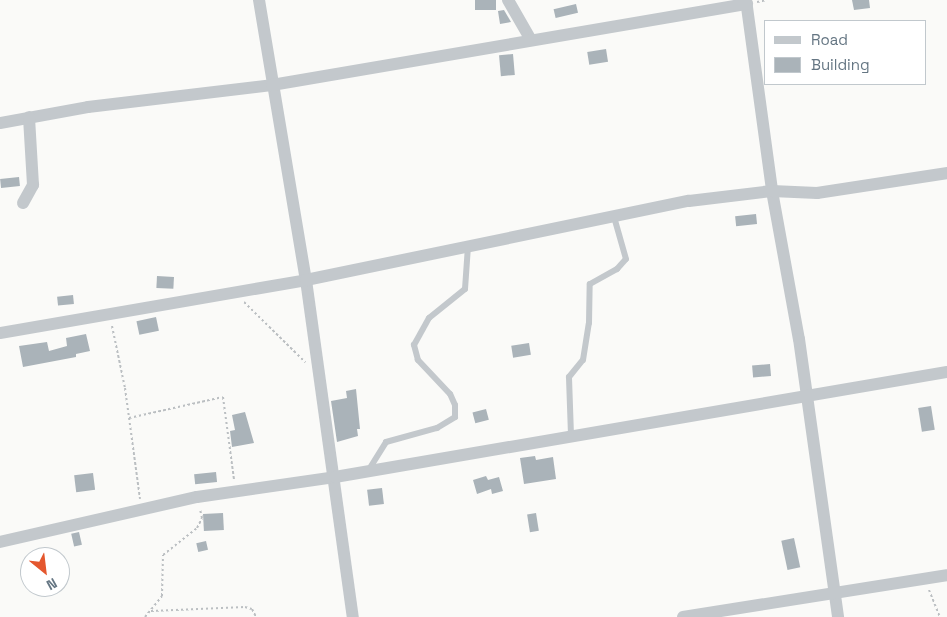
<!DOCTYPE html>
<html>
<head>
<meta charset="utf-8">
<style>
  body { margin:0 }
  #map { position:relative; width:947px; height:617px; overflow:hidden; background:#fafaf8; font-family:"Space Grotesk",sans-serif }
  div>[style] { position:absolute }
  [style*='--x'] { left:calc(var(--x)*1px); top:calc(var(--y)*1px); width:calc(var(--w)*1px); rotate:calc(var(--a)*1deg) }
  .building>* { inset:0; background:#aab3b9; transform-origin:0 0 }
  .path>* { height:2px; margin-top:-1px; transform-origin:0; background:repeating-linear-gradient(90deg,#bbbfc2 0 2.5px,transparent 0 5px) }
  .lane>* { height:6px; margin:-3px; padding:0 3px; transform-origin:3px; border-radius:3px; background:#c3c8cc }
  .street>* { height:12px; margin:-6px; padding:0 6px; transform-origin:6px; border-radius:6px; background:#c3c8cc }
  span { translate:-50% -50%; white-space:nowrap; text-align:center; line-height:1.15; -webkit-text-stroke:5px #fff; paint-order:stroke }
  .legend { position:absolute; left:764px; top:20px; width:162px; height:65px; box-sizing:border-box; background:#fff; border:1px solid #c1c8cd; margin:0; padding:6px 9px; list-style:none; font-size:15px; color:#657683 }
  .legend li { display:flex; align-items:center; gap:10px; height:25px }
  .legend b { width:25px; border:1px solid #c1c8cd }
  .north { position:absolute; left:20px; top:547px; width:50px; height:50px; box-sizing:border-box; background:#fff; border:1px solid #c1c8cd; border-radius:50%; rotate:151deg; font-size:14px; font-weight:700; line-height:20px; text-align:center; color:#657683 }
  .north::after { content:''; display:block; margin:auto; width:18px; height:22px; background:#e4572e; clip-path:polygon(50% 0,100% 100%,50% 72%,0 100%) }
</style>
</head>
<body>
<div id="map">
  <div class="building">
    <div style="left:475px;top:0;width:21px;height:10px"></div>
    <div style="clip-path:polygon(852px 0,869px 0,870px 8px,854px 10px)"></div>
    <div style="left:576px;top:4px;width:9px;height:23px;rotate:77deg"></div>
    <div style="clip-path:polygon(504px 10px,511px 22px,500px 24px,498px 11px)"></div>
    <div style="left:606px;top:49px;width:13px;height:19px;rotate:81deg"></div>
    <div style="left:513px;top:54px;width:21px;height:14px;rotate:85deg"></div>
    <div style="left:19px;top:177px;width:9px;height:19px;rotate:84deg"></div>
    <div style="left:756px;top:214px;width:10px;height:21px;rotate:84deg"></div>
    <div style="left:157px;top:276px;width:17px;height:12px;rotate:3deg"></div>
    <div style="left:73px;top:295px;width:9px;height:16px;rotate:84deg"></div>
    <div style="left:156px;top:317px;width:14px;height:20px;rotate:78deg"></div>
    <div style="clip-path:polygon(86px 334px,90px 351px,76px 354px,76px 357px,23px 367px,19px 346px,47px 342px,49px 351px,67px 346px,66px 338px)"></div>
    <div style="left:529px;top:343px;width:12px;height:18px;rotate:81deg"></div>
    <div style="left:770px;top:364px;width:12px;height:18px;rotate:85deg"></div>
    <div style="clip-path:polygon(356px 389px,360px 429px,357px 429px,358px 436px,337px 442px,331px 401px,347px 398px,346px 391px)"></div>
    <div style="left:931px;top:406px;width:24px;height:13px;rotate:81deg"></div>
    <div style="left:486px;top:409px;width:11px;height:14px;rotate:75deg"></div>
    <div style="clip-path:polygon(245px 412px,254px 443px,232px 447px,230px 431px,235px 430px,232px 415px)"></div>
    <div style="clip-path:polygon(535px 456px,536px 460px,553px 457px,556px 479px,524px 484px,520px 458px)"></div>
    <div style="left:216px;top:472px;width:10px;height:22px;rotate:84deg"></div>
    <div style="left:93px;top:473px;width:17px;height:19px;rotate:83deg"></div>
    <div style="clip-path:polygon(486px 476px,488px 480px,499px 477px,503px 491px,492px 494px,491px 489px,477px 494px,473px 480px)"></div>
    <div style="left:382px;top:488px;width:16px;height:15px;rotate:83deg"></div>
    <div style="left:223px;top:513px;width:17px;height:20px;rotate:87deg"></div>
    <div style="left:536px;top:513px;width:18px;height:9px;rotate:81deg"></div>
    <div style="left:79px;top:532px;width:13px;height:8px;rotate:77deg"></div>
    <div style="left:794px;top:538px;width:30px;height:13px;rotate:78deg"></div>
    <div style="left:206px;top:541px;width:9px;height:10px;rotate:77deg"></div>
  </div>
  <div class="path">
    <div style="--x:757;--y:2;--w:10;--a:-11"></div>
    <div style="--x:244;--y:302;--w:86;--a:44.5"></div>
    <div style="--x:112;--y:326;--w:63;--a:78.2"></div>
    <div style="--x:125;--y:388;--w:112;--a:82.3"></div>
    <div style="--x:129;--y:418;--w:96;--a:-12.6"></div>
    <div style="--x:223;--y:397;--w:83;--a:82.4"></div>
    <div style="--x:929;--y:590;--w:29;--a:68"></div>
    <div style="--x:151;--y:611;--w:94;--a:-2.4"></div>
    <div style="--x:245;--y:607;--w:7;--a:16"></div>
    <div style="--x:252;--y:609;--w:9;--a:63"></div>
    <div style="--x:145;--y:617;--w:27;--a:-51"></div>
    <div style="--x:162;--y:596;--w:41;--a:-88.6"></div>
    <div style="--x:163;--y:555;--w:43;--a:-38.5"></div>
    <div style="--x:197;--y:528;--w:11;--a:-63"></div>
    <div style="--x:202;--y:518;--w:9;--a:-103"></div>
  </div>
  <div class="lane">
    <div style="--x:571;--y:435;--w:58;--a:-92"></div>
    <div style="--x:569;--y:377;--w:22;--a:-51"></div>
    <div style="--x:583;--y:360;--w:37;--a:-81"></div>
    <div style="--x:589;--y:323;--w:39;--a:-89"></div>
    <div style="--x:590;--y:284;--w:31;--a:-29"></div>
    <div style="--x:617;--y:269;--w:13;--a:-48"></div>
    <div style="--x:626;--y:259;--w:44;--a:-105.9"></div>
    <div style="--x:368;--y:471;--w:34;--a:-58"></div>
    <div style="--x:386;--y:442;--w:53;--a:-15.4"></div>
    <div style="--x:437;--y:428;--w:21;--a:-31"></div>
    <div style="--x:455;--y:417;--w:12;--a:-90"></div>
    <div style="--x:455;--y:405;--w:12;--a:-114"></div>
    <div style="--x:450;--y:394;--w:47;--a:-133.3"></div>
    <div style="--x:418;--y:360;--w:16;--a:-105"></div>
    <div style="--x:414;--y:345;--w:31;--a:-61"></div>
    <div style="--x:429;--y:318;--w:46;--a:-38.9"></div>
    <div style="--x:465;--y:289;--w:43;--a:-86"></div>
  </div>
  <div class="street">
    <div style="--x:259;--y:0;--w:284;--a:80.5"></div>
    <div style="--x:306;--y:280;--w:340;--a:82.1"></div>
    <div style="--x:508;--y:0;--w:46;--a:60.1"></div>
    <div style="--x:746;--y:0;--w:193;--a:82.2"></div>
    <div style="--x:772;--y:191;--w:150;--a:79.7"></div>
    <div style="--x:799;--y:339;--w:281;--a:82"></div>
    <div style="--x:0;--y:123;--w:89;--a:-10.3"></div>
    <div style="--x:88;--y:107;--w:185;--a:-6.8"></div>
    <div style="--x:272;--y:85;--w:482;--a:-9.7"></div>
    <div style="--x:23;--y:203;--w:21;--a:-61"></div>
    <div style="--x:33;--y:185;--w:68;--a:-93.4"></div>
    <div style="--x:0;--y:333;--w:311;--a:-9.8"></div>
    <div style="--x:306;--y:280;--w:391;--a:-11.7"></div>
    <div style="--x:689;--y:201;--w:84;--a:-6.9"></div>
    <div style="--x:772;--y:191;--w:45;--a:2.5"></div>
    <div style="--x:817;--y:193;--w:132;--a:-8.7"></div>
    <div style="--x:0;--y:542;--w:202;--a:-12.9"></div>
    <div style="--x:197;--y:497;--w:139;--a:-8.2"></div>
    <div style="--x:335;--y:477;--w:621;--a:-9.74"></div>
    <div style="--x:683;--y:617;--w:267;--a:-9"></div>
  </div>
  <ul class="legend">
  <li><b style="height:6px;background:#c3c8cc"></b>Road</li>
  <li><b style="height:14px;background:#aab3b9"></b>Building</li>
  </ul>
  <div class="north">N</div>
</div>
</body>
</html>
